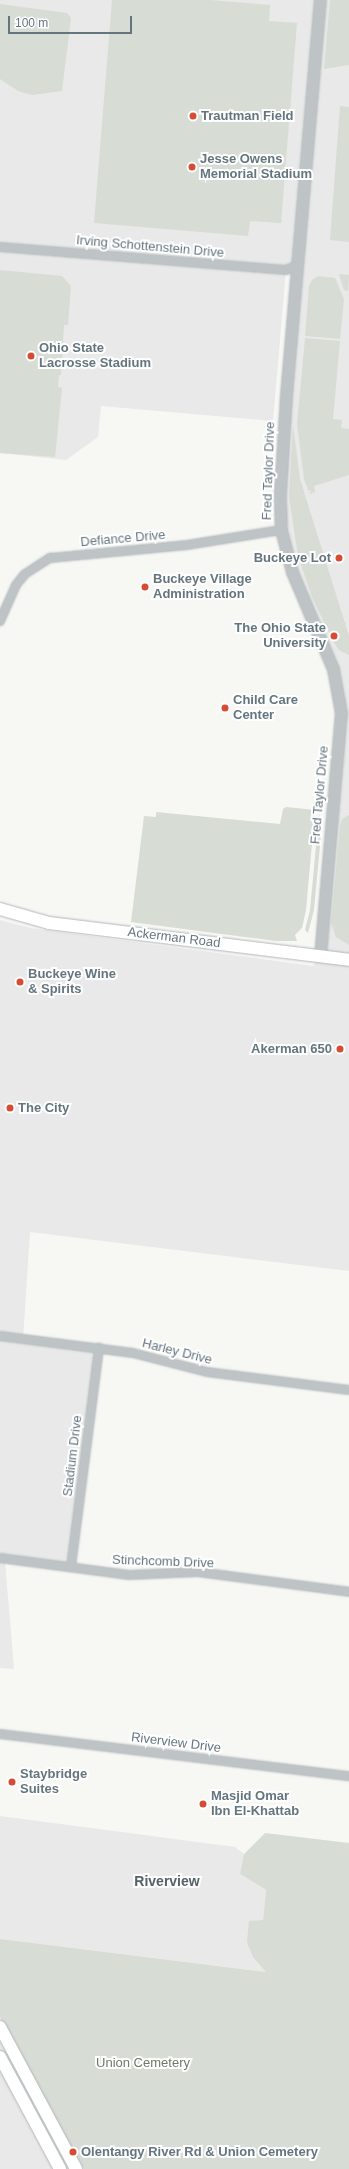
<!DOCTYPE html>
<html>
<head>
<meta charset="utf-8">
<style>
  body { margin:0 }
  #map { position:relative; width:349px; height:2169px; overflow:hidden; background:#f7f7f4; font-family:Arial,sans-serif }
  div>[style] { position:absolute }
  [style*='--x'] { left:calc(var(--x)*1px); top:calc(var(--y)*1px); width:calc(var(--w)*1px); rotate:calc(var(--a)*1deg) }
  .built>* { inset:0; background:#e8e9e8 }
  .green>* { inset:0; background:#d7dcd4 }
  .roads { filter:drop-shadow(0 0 1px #b1b7bb) drop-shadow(0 0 1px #b1b7bb) }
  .minor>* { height:8px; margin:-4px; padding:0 4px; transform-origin:4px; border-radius:4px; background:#bec3c6 }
  .tertiary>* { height:11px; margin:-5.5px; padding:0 5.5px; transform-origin:5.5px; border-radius:5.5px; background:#bec3c6 }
  .secondary>* { height:12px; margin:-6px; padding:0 6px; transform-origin:6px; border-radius:6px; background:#fff }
  .dots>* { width:11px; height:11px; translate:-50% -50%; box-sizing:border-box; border:2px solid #fff; border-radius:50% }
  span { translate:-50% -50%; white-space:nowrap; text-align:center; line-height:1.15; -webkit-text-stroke:4px #fff; paint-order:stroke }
  .poi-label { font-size:13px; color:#64757e; font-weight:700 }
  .left { translate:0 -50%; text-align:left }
  .right { translate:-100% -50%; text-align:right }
  .street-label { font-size:13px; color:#64757e }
  .park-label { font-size:13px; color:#6c7b66 }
  .neighbourhood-label { font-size:14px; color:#556269; font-weight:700 }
  .scale { position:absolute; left:8px; top:16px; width:124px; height:18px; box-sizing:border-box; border:2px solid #64757e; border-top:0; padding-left:5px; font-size:12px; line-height:14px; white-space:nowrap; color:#64757e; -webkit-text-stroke:3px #fff; paint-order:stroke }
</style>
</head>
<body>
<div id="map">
  <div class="built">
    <div style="clip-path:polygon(0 0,349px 0,349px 1271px,30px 1232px,23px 1339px,99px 1348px,71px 1567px,5px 1562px,14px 1669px,0 1668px,0 920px,30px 928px,313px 966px,320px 956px,338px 691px,281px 530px,297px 265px,286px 270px,273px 421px,101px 406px,98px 437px,66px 460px,0 453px)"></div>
    <div style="clip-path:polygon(0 1816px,235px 1847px,244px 1854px,240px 1874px,266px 1890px,263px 1920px,253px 1957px,267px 1972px,0 1939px)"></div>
    <div style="clip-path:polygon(0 2017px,43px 2102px,84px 2169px,0 2169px)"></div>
  </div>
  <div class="green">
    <div style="clip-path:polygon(112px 0,210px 0,270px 5px,269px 21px,297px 23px,281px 223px,250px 221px,248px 236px,94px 223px)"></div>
    <div style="clip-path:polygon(330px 0,349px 0,349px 65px,324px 69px)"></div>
    <div style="clip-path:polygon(0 4px,67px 13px,71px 18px,62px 91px,32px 95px,18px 91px,0 79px)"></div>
    <div style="clip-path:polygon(340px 106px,349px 107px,349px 242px,330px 240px)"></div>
    <div style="clip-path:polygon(0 270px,62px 276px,71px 286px,68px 325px,64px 325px,61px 375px,59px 375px,58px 387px,62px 388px,55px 457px,0 453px)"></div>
    <div style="clip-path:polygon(339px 274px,349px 275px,348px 291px,344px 290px)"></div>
    <div style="clip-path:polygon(318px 276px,335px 278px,344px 299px,340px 339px,305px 336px,309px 286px,312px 280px)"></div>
    <div style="clip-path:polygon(305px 338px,340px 341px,333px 419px,342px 420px,341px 428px,349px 429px,349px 475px,314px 486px,315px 492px,309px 494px,311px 491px,308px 490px,304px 479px,297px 424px)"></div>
    <div style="clip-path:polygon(293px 425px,300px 479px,349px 636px,349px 655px,339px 650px,334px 643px,312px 597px,298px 556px,289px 497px)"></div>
    <div style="clip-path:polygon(286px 807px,315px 810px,306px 910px,302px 928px,295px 935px,297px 941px,276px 941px,131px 922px,144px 816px,156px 817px,156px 812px,280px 824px,283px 809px)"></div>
    <div style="clip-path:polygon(319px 814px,322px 824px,314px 910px,308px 933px,305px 930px,310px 910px)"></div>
    <div style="clip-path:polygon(349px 815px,349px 945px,336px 937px,331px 923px,340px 826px,342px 819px)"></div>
    <div style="clip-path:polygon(265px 1833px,349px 1843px,349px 2169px,84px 2169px,43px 2102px,0 2017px,0 1939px,266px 1972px,253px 1957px,247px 1942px,249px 1921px,263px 1920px,266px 1890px,240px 1874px,244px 1854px)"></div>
  </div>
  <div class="roads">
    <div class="minor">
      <div style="--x:0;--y:247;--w:287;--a:4.6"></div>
      <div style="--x:286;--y:270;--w:13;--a:-23"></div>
      <div style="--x:0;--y:621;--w:39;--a:-66"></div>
      <div style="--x:16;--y:585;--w:14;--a:-51"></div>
      <div style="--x:25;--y:574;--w:30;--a:-33"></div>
      <div style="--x:50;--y:558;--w:138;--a:-5.4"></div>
      <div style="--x:187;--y:545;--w:95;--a:-9.1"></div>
      <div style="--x:0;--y:1336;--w:134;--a:7.3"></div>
      <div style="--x:133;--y:1353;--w:76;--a:14.4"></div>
      <div style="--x:207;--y:1372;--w:143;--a:7.2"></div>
      <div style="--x:0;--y:1558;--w:130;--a:7.5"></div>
      <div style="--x:129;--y:1575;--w:69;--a:-2.5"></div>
      <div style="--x:198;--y:1572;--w:152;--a:7.5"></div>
      <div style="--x:71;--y:1567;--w:221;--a:-82.7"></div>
      <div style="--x:0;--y:1734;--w:352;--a:6.9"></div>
    </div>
    <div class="tertiary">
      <div style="--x:320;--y:956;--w:244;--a:-85.1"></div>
      <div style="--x:341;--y:713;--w:45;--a:-100.3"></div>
      <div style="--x:333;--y:669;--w:105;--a:-112.9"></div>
      <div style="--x:292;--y:572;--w:43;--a:-104.7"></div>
      <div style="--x:281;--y:530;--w:37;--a:-92"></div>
      <div style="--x:280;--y:493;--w:98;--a:-86.5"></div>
      <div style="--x:286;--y:395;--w:396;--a:-85.1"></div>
    </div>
    <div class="secondary">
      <div style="--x:0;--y:909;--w:51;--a:15.9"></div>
      <div style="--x:49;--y:923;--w:302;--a:7"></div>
      <div style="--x:0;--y:2027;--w:161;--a:61.8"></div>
      <div style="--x:0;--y:2057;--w:127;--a:61.8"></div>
    </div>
  </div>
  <div class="dots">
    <div style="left:193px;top:116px;background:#d84b33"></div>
    <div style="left:192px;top:167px;background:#d84b33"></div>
    <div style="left:31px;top:356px;background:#d84b33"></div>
    <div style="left:339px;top:558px;background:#d84b33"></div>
    <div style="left:145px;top:587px;background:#d84b33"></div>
    <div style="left:334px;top:636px;background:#d84b33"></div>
    <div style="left:225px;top:708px;background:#d84b33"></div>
    <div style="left:20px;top:982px;background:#d84b33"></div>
    <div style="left:340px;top:1049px;background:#d84b33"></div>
    <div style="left:10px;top:1108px;background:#d84b33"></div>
    <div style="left:12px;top:1782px;background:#d84b33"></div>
    <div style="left:203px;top:1804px;background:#d84b33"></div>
    <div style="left:73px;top:2152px;background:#d84b33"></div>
  </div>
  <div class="poi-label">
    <span class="left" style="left:201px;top:116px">Trautman Field</span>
    <span class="left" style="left:200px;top:167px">Jesse Owens<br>Memorial Stadium</span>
    <span class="left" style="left:39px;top:356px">Ohio State<br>Lacrosse Stadium</span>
    <span class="right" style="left:331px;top:558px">Buckeye Lot</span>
    <span class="left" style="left:153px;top:587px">Buckeye Village<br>Administration</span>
    <span class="right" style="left:326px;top:636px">The Ohio State<br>University</span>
    <span class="left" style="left:233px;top:708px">Child Care<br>Center</span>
    <span class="left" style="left:28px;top:982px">Buckeye Wine<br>&amp; Spirits</span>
    <span class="right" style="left:332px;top:1049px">Akerman 650</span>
    <span class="left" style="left:18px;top:1108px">The City</span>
    <span class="left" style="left:20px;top:1782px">Staybridge<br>Suites</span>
    <span class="left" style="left:211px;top:1804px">Masjid Omar<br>Ibn El-Khattab</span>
    <span class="left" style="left:81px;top:2152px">Olentangy River Rd &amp; Union Cemetery</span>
  </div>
  <div class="street-label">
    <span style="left:150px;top:247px;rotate:5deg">Irving Schottenstein Drive</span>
    <span style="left:269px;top:471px;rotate:-88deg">Fred Taylor Drive</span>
    <span style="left:123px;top:539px;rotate:-5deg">Defiance Drive</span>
    <span style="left:320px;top:795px;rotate:-85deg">Fred Taylor Drive</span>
    <span style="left:174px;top:938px;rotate:7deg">Ackerman Road</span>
    <span style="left:177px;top:1352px;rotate:14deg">Harley Drive</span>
    <span style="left:73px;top:1456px;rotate:-83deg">Stadium Drive</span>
    <span style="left:163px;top:1562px;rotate:2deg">Stinchcomb Drive</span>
    <span style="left:176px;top:1743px;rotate:7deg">Riverview Drive</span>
  </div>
  <div class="park-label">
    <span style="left:143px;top:2063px">Union Cemetery</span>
  </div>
  <div class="neighbourhood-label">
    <span style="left:167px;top:1881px">Riverview</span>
  </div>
  <div class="scale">100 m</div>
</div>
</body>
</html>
